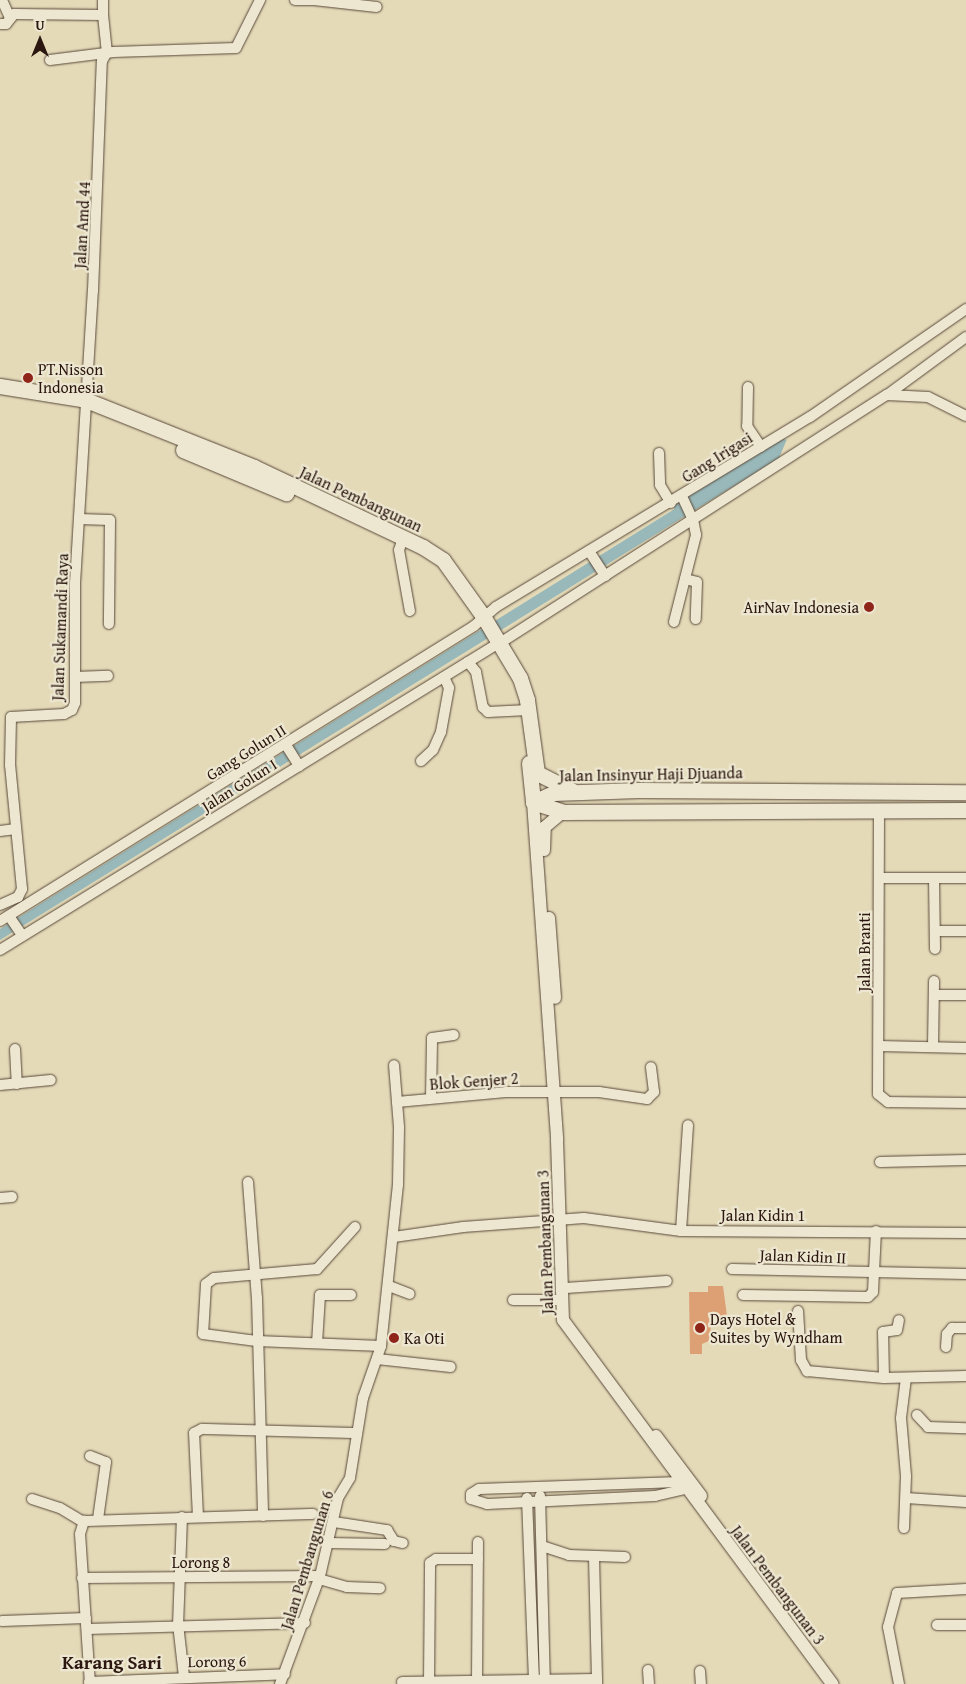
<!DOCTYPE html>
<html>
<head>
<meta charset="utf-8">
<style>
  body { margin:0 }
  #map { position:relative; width:966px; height:1684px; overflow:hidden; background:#e4dab8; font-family:"Gentium Book Plus",serif }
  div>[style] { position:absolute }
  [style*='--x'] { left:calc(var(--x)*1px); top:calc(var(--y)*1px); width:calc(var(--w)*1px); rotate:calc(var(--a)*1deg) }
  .water>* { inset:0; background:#99b8b9 }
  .river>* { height:16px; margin:-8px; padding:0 8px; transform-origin:8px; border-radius:8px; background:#99b8b9 }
  .building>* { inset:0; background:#dda075 }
  .roads { filter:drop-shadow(0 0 1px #594839) drop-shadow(0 0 1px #594839) }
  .minor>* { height:10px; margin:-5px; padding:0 5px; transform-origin:5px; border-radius:5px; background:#ede7d1 }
  .tertiary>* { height:12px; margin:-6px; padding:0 6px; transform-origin:6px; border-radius:6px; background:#ede7d1 }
  .secondary>* { height:15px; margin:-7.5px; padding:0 7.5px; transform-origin:7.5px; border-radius:7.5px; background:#ede7d1 }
  .dots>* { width:14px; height:14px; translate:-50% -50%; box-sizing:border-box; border:2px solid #ede7d1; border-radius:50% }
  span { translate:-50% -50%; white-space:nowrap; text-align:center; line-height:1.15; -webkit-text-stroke:4.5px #ede7d1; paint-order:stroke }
  .street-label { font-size:16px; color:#2b170f }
  .poi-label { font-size:16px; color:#2b170f }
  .left { translate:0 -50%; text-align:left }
  .right { translate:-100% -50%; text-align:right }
  .quarter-label { font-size:19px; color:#2b170f; font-weight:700 }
  .north { position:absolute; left:15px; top:15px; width:50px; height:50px; -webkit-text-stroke:4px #ede7d1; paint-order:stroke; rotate:0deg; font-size:14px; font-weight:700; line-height:20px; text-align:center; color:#2b170f }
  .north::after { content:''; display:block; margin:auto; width:18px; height:22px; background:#2b170f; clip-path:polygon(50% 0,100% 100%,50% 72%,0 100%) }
</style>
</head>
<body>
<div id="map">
  <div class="water">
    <div style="clip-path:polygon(787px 439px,779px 458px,0 940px,0 929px)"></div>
  </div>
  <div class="river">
    <div style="--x:682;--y:506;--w:115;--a:-34.4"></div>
  </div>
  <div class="building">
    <div style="clip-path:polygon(708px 1286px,723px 1286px,727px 1316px,710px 1316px,711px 1340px,702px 1344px,702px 1354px,690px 1354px,689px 1292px,708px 1292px)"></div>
  </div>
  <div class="roads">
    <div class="minor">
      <div style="--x:2;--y:0;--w:17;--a:66"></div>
      <div style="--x:295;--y:0;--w:19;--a:0"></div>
      <div style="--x:314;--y:0;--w:63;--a:6.3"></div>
      <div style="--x:103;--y:15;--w:15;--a:-90"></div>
      <div style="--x:0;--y:24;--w:6;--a:0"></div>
      <div style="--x:6;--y:24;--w:13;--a:-51"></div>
      <div style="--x:14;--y:14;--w:89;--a:0.6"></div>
      <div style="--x:103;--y:15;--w:37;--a:84"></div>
      <div style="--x:50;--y:60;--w:64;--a:-7.2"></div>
      <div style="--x:113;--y:52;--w:123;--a:-1.9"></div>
      <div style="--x:236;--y:48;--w:54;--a:-63.4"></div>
      <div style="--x:748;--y:387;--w:39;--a:91"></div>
      <div style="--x:747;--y:426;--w:25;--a:56"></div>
      <div style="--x:887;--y:395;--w:41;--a:2.8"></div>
      <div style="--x:928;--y:397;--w:42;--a:26.6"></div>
      <div style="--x:659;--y:453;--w:32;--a:88"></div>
      <div style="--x:660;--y:485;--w:21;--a:59"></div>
      <div style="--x:79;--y:519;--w:31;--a:2"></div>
      <div style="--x:110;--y:520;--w:104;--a:90.6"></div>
      <div style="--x:401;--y:544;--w:6;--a:108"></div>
      <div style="--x:399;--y:550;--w:62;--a:79.8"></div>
      <div style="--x:589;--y:551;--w:30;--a:57"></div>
      <div style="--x:685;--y:579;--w:12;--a:14"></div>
      <div style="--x:697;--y:582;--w:37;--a:92"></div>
      <div style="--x:674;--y:622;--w:90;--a:-75.8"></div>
      <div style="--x:696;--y:535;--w:15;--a:-101"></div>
      <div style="--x:693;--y:520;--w:26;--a:-115"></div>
      <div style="--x:500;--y:643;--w:460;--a:-32.7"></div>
      <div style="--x:887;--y:395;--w:98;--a:-36.3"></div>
      <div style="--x:468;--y:662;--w:13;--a:51"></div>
      <div style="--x:476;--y:672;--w:36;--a:79"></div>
      <div style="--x:483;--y:707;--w:7;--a:45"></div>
      <div style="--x:488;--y:712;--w:35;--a:-3"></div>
      <div style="--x:75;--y:677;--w:33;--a:-2"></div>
      <div style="--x:286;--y:745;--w:25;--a:58"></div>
      <div style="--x:421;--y:761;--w:16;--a:-43"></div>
      <div style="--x:433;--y:750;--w:20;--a:-66"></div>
      <div style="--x:441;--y:732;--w:45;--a:-79.7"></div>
      <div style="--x:449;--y:688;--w:12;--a:-114"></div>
      <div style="--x:879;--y:810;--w:284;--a:90.2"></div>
      <div style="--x:878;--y:1094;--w:13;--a:39"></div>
      <div style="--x:888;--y:1102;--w:78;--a:0.7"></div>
      <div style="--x:0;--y:831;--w:16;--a:-7"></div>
      <div style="--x:879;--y:878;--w:87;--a:0"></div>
      <div style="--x:934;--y:878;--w:71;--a:89.2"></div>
      <div style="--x:0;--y:905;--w:20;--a:-24"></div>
      <div style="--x:18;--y:897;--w:9;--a:-63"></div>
      <div style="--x:22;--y:889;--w:125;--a:-95.5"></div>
      <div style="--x:10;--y:765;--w:48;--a:-88.8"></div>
      <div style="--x:11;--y:717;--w:53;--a:-3.2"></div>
      <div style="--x:64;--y:714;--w:9;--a:-27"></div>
      <div style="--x:72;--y:710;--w:8;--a:-67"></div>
      <div style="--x:75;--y:703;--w:120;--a:-90"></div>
      <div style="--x:75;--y:583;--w:293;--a:-86.5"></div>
      <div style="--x:93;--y:291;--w:230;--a:-87.8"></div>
      <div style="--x:102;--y:61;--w:10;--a:-61"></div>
      <div style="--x:9;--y:916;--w:23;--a:56"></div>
      <div style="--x:0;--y:921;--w:558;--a:-31.9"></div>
      <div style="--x:474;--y:626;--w:29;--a:-41"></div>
      <div style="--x:496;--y:607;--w:367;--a:-31.2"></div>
      <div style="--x:810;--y:417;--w:190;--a:-34.7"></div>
      <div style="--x:935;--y:931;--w:31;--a:0"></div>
      <div style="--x:0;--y:950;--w:580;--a:-31.61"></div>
      <div style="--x:934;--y:995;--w:32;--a:0"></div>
      <div style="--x:879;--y:1046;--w:87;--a:1.3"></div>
      <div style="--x:933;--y:1047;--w:66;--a:-89.1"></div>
      <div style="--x:15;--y:1049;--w:35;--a:87"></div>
      <div style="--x:0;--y:1085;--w:51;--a:-5.6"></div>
      <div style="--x:431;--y:1098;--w:60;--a:-89"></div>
      <div style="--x:432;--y:1038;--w:22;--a:-8"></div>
      <div style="--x:397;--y:1102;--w:109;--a:-5.2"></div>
      <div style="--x:506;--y:1092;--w:93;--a:0"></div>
      <div style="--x:599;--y:1092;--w:49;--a:8.3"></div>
      <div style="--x:647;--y:1099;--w:10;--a:-45"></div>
      <div style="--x:654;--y:1092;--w:25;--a:-97"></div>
      <div style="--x:880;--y:1162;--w:86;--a:-1.3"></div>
      <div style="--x:248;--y:1182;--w:116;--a:85.6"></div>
      <div style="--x:257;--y:1298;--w:218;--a:88.4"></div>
      <div style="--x:0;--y:1198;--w:12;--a:-5"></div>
      <div style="--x:355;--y:1227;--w:57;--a:132.1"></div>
      <div style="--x:317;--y:1269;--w:103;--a:175"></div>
      <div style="--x:214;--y:1278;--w:10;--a:143"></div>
      <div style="--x:206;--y:1284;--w:50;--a:93.4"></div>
      <div style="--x:203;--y:1334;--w:54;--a:7.4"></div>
      <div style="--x:257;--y:1341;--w:124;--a:2.3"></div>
      <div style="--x:681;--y:1231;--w:106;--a:-86.2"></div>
      <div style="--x:394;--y:1237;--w:70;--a:-8.2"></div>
      <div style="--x:463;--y:1227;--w:121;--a:-4.3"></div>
      <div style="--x:584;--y:1218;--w:98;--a:7.6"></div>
      <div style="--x:681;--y:1231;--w:285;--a:0.4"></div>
      <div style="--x:732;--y:1269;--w:234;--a:1.2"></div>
      <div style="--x:389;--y:1286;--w:22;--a:21"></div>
      <div style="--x:566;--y:1288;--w:101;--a:-4"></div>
      <div style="--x:743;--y:1295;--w:125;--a:0.9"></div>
      <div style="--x:868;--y:1297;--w:7;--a:-45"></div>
      <div style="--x:873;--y:1292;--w:61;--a:-87.2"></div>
      <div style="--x:513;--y:1300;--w:48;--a:0"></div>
      <div style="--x:798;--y:1311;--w:49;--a:86.5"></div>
      <div style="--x:801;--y:1360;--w:13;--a:61"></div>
      <div style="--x:807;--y:1371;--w:77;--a:5.2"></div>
      <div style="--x:884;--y:1378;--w:82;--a:-1.4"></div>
      <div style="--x:317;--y:1343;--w:48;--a:-86.4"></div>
      <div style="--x:320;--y:1295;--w:31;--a:0"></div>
      <div style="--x:946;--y:1347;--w:13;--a:-86"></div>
      <div style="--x:947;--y:1334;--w:8;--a:-50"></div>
      <div style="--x:952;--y:1328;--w:14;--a:0"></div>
      <div style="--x:377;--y:1359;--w:74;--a:6.2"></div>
      <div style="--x:884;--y:1378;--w:46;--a:-91.2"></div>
      <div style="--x:883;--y:1332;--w:14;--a:-8"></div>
      <div style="--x:897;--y:1330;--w:10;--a:-79"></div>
      <div style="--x:917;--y:1415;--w:16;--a:47"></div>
      <div style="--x:928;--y:1427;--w:38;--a:2"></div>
      <div style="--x:90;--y:1456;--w:17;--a:21"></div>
      <div style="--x:106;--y:1462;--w:58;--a:98"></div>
      <div style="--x:686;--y:1478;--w:8;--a:150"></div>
      <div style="--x:679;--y:1482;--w:200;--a:178"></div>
      <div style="--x:479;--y:1489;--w:9;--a:148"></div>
      <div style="--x:471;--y:1494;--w:5;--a:90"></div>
      <div style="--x:471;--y:1499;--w:17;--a:17"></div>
      <div style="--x:487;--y:1504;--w:168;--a:-2.7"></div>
      <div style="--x:655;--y:1496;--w:40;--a:-13"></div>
      <div style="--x:540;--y:1496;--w:188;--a:88.5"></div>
      <div style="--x:527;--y:1498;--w:186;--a:87.8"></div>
      <div style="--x:906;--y:1498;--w:60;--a:3.8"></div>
      <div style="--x:32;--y:1499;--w:29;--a:18"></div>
      <div style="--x:60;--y:1508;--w:27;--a:31"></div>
      <div style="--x:182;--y:1517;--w:107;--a:92.1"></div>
      <div style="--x:178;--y:1624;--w:53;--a:83.5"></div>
      <div style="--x:198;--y:1517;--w:84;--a:-92.7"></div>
      <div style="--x:194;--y:1433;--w:9;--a:-27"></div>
      <div style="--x:202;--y:1429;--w:155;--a:1.5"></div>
      <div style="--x:334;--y:1522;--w:54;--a:8.6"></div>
      <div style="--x:387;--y:1530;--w:13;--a:58"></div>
      <div style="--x:394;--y:1541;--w:9;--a:13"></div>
      <div style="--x:904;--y:1528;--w:52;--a:-87.8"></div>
      <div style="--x:906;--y:1476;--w:58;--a:-94.9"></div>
      <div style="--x:901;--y:1418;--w:40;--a:-82.9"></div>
      <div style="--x:328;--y:1543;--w:57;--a:1"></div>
      <div style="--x:542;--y:1546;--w:28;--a:18"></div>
      <div style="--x:569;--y:1555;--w:56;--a:2"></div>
      <div style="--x:594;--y:1557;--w:127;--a:88.6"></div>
      <div style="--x:82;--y:1578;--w:238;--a:-0.5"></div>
      <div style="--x:319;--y:1579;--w:29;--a:16"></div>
      <div style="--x:347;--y:1587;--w:33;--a:2"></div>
      <div style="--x:2;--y:1621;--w:84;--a:-2"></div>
      <div style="--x:937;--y:1625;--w:29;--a:0"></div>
      <div style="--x:87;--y:1629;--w:218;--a:-1.6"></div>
      <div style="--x:648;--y:1670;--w:14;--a:86"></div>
      <div style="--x:700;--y:1671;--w:13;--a:86"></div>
      <div style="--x:89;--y:1682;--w:196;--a:-2.3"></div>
      <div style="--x:402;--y:1682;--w:195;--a:-0.9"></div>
      <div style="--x:90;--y:1684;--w:150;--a:-93.8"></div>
      <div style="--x:80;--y:1534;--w:14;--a:-73"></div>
      <div style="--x:84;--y:1521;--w:229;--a:-1.8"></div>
      <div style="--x:280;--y:1684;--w:115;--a:-69.7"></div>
      <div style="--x:320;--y:1576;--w:80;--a:-77"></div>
      <div style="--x:338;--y:1498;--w:23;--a:-59"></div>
      <div style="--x:350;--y:1478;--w:81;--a:-80.8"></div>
      <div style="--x:363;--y:1398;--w:55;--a:-70.9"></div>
      <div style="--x:381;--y:1346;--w:162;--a:-84"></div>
      <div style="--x:398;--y:1185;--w:58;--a:-89"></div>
      <div style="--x:399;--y:1127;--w:62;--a:-94.6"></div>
      <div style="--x:429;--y:1684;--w:121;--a:-89.5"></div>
      <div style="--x:430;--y:1563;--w:7;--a:-34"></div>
      <div style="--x:436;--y:1559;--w:42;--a:0"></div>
      <div style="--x:477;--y:1684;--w:142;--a:-89.6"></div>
      <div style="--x:899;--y:1684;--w:58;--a:-100.9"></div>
      <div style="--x:888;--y:1627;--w:35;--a:-75"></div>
      <div style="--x:897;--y:1593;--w:69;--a:-3.3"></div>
    </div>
    <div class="tertiary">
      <div style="--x:533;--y:802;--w:339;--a:85.9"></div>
      <div style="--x:557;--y:1140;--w:180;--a:88.1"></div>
      <div style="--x:563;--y:1320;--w:453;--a:53.5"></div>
      <div style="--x:544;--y:850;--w:23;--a:-88"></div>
      <div style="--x:545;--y:827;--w:23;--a:-40"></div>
      <div style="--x:549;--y:918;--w:80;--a:85.7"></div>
      <div style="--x:656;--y:1436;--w:75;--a:53.1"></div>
    </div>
    <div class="secondary">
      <div style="--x:0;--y:386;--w:87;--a:9.2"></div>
      <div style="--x:86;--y:400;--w:181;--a:21.7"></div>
      <div style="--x:254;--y:467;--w:187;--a:25.3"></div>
      <div style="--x:423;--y:547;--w:24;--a:33"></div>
      <div style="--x:443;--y:560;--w:69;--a:54.5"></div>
      <div style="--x:483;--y:616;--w:72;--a:59.2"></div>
      <div style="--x:520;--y:678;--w:23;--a:72"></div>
      <div style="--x:527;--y:700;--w:74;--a:82.2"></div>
      <div style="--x:537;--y:773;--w:40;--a:26.6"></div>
      <div style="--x:183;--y:450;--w:112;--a:22.7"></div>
      <div style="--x:529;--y:763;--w:39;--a:84"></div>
      <div style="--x:533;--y:802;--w:32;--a:18"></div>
      <div style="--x:563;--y:812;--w:403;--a:-0.3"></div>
      <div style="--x:533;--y:802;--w:22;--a:-24"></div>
      <div style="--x:553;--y:793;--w:86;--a:-2"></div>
      <div style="--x:639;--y:790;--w:327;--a:0.4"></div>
    </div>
  </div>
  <div class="dots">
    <div style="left:28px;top:378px;background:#8f2418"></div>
    <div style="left:869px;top:607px;background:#8f2418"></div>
    <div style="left:700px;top:1328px;background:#8f2418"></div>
    <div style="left:394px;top:1338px;background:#8f2418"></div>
  </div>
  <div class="street-label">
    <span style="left:82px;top:225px;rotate:-87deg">Jalan Amd 44</span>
    <span style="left:717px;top:457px;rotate:-32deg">Gang Irigasi</span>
    <span style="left:361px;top:499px;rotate:25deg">Jalan Pembangunan</span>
    <span style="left:60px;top:627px;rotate:-88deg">Jalan Sukamandi Raya</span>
    <span style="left:246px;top:752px;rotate:-32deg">Gang Golun II</span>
    <span style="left:651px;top:774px;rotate:-1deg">Jalan Insinyur Haji Djuanda</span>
    <span style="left:239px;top:785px;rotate:-32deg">Jalan Golun I</span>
    <span style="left:864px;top:952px;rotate:-90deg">Jalan Branti</span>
    <span style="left:474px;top:1081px;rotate:-4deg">Blok Genjer 2</span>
    <span style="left:763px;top:1215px">Jalan Kidin 1</span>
    <span style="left:545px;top:1242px;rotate:-92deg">Jalan Pembangunan 3</span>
    <span style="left:803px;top:1256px;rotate:2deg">Jalan Kidin II</span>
    <span style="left:307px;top:1560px;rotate:-73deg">Jalan Pembangunan 6</span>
    <span style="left:201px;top:1562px">Lorong 8</span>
    <span style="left:778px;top:1585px;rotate:53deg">Jalan Pembangunan 3</span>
    <span style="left:217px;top:1661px;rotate:-1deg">Lorong 6</span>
  </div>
  <div class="poi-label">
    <span class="left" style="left:38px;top:378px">PT.Nisson<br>Indonesia</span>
    <span class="right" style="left:859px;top:607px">AirNav Indonesia</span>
    <span class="left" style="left:710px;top:1328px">Days Hotel &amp;<br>Suites by Wyndham</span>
    <span class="left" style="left:404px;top:1338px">Ka Oti</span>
  </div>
  <div class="quarter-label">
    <span style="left:112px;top:1663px">Karang Sari</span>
  </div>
  <div class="north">U</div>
</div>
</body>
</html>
